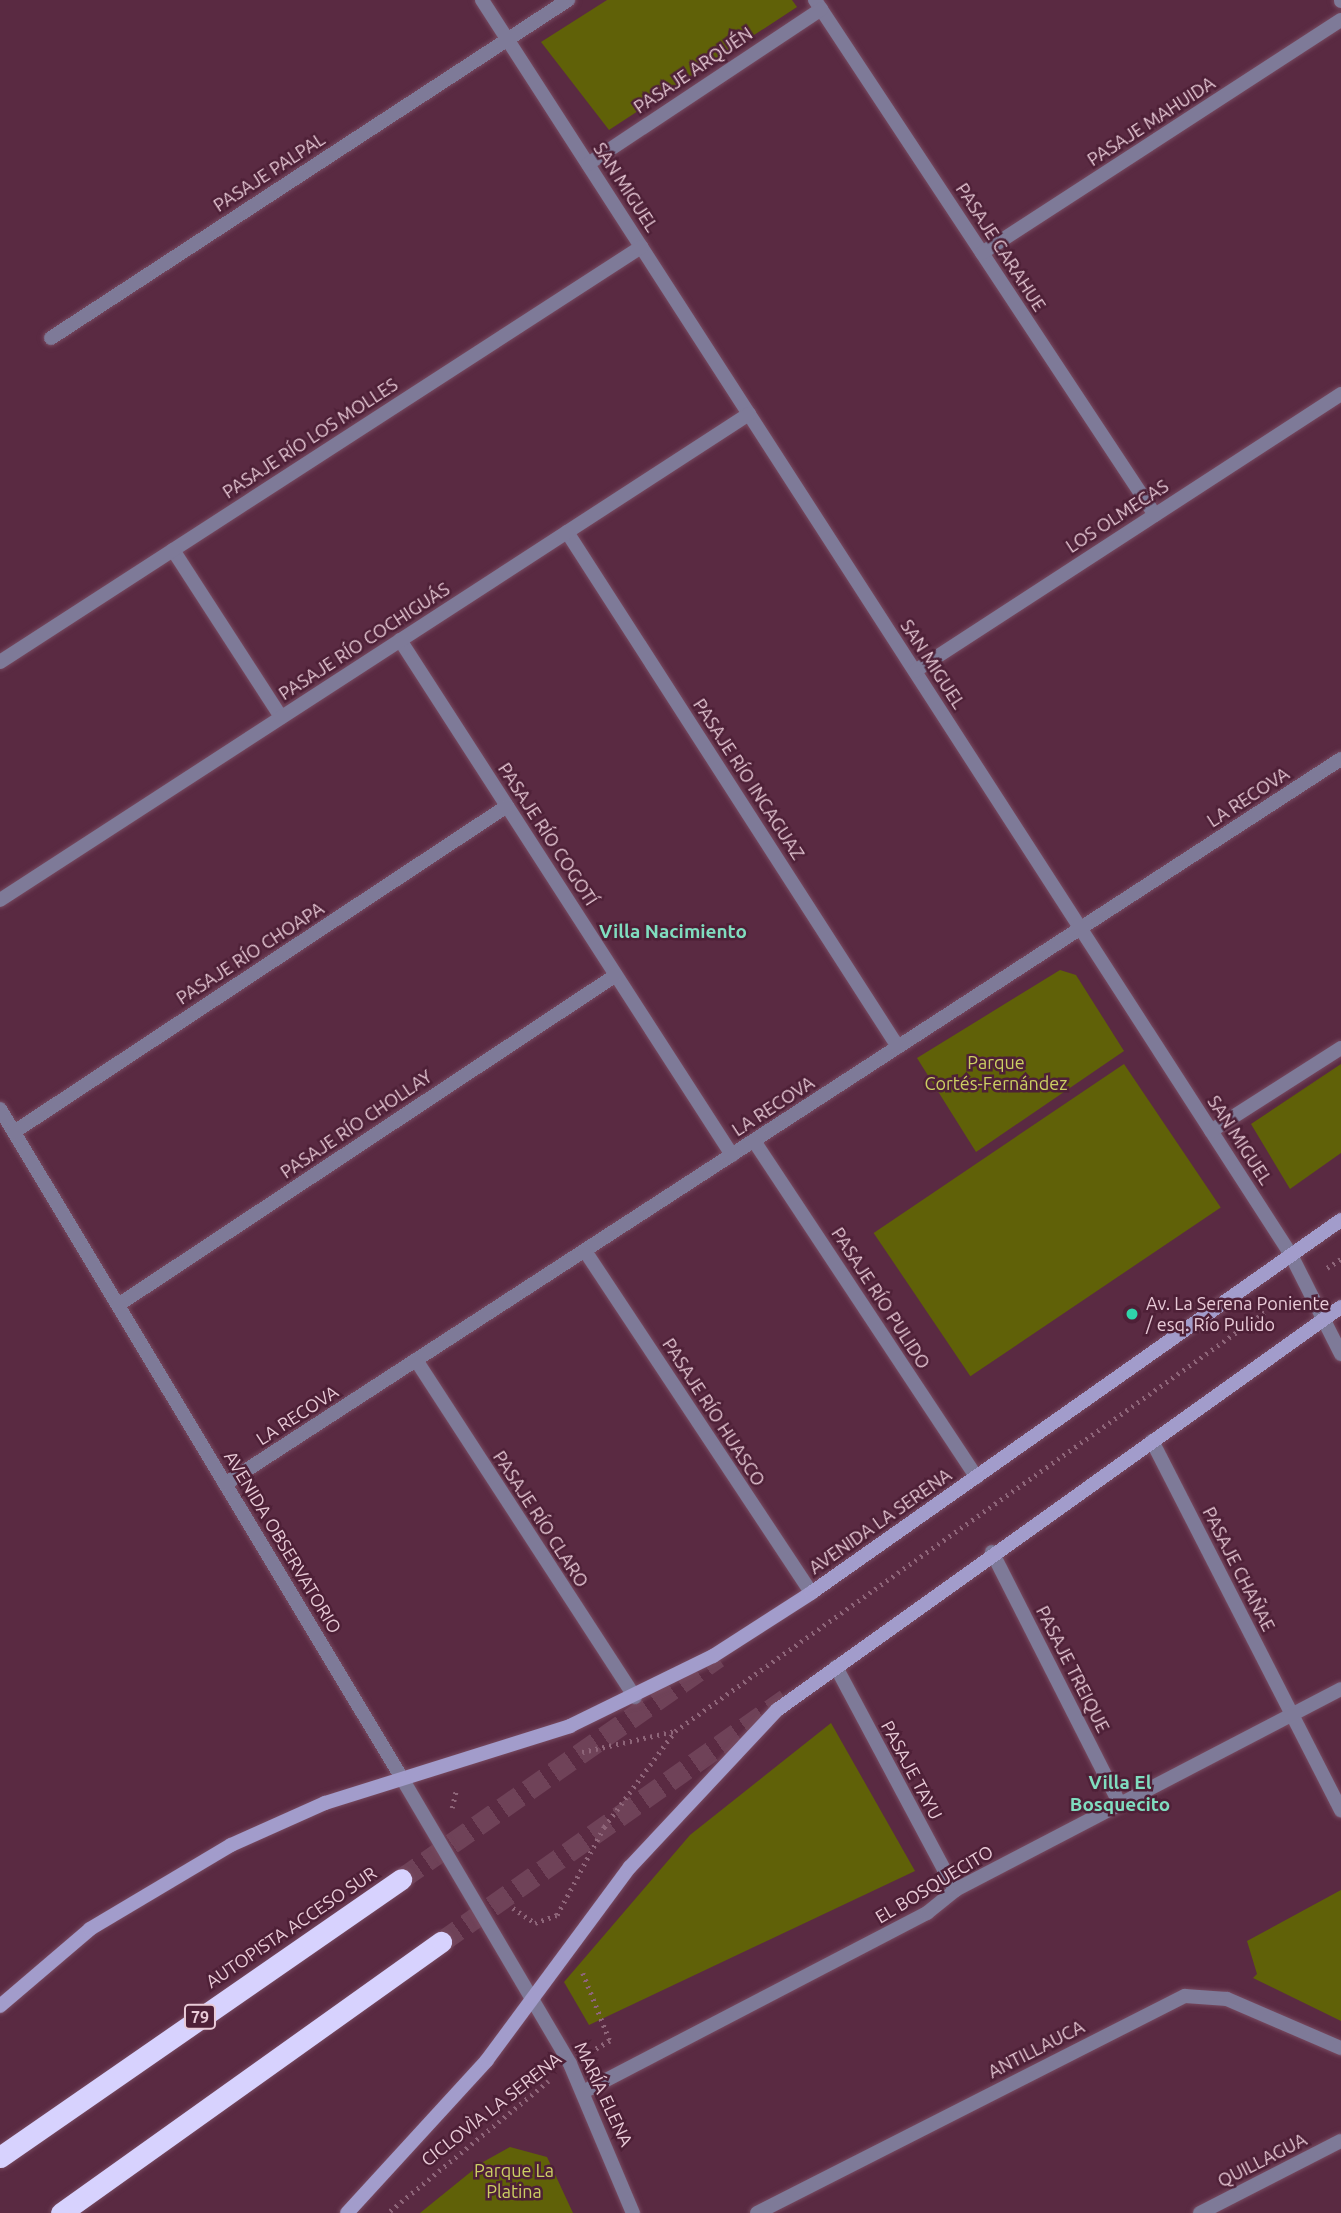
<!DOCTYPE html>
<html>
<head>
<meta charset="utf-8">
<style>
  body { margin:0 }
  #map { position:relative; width:1341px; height:2213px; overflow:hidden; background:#5a2a42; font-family:Ubuntu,sans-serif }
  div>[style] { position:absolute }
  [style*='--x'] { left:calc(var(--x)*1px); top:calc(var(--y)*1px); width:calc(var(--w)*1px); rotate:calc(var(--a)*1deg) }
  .green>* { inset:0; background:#606108; transform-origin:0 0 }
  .motorway-tunnel>* { height:21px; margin-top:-10.5px; transform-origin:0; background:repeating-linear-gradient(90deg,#6f4258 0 21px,transparent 0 31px) }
  .path>* { height:4.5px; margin-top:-2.25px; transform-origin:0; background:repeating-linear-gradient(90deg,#8e6579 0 2px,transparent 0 7px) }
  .roads { filter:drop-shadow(0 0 2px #774a60) drop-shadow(0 0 2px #774a60) }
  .minor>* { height:14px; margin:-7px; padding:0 7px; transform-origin:7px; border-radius:7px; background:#7e7a98 }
  .tertiary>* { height:14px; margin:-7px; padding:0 7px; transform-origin:7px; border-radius:7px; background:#7e7a98 }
  .secondary>* { height:14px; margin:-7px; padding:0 7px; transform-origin:7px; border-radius:7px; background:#a29ccb }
  .motorway>* { height:21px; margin:-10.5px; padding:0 10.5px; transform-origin:10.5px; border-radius:10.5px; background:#d7d2fe }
  .dots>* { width:19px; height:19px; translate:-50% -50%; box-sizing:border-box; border:4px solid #4e2037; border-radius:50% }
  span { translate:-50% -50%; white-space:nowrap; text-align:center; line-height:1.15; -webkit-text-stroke:5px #4e2037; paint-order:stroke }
  .shield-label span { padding:2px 5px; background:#4e2037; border:2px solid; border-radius:5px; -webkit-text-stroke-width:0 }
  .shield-label { font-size:16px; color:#e9cbd8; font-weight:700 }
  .street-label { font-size:18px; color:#e9cbd8 }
  .park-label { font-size:18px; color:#cccf63 }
  .poi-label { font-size:18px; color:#e9cbd8 }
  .left { translate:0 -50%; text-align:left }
  .neighbourhood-label { font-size:19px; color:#80ddbf; font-weight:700 }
</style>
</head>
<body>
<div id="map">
  <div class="green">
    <div style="clip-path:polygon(607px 0,792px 0,797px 7px,609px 130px,541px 42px)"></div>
    <div style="clip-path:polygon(1060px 970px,1076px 975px,1124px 1051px,976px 1152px,917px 1058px)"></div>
    <div style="left:1124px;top:1064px;width:173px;height:302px;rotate:56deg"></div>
    <div style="clip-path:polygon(1341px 1064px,1341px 1153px,1290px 1189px,1251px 1124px)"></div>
    <div style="clip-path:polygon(831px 1723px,915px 1871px,589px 2025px,564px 1982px,690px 1835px)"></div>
    <div style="clip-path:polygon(1341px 1890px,1341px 2021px,1253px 1978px,1257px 1974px,1247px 1941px)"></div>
    <div style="clip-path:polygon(510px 2147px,547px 2157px,573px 2213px,420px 2213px,483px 2162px)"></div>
  </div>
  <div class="motorway-tunnel">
    <div style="--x:401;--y:1879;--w:387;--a:-35"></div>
    <div style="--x:441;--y:1942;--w:422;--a:-35.2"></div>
  </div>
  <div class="path">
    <div style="--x:1327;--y:1268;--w:17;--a:-33"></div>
    <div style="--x:582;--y:1752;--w:95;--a:-12.7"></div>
    <div style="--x:452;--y:1808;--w:18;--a:-77"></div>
    <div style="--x:513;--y:1908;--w:27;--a:34"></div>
    <div style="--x:535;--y:1923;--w:23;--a:-20"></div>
    <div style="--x:557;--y:1915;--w:100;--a:-61.9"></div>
    <div style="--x:604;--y:1827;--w:119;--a:-53.5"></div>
    <div style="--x:675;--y:1731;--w:746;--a:-35.39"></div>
    <div style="--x:583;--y:1973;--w:73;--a:68.3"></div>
    <div style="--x:610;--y:2041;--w:20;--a:150"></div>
    <div style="--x:390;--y:2211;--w:205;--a:-39.4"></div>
  </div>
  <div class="roads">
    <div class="minor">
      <div style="--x:482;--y:0;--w:1493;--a:57.19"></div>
      <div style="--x:1291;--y:1255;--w:111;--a:63.2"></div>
      <div style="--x:815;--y:0;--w:617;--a:56.57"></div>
      <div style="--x:588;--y:164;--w:280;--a:-33.6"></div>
      <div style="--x:982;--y:253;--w:428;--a:-33"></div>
      <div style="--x:51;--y:338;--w:618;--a:-33.18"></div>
      <div style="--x:567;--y:532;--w:612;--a:57.27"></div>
      <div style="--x:173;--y:550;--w:199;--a:57.1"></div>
      <div style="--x:400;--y:640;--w:613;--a:57.19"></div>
      <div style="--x:0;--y:662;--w:764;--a:-32.92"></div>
      <div style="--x:915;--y:671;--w:508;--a:-33.03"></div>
      <div style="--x:0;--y:900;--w:893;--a:-32.98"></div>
      <div style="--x:0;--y:1109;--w:783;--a:59.01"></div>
      <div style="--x:1211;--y:1131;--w:154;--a:-32.6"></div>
      <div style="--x:14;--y:1132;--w:591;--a:-33.47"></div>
      <div style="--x:754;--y:1141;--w:403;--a:56.5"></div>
      <div style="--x:585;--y:1251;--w:410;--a:56.5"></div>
      <div style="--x:118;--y:1305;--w:597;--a:-33.53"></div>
      <div style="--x:416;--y:1360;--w:402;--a:57"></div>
      <div style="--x:1152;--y:1441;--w:415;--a:62.9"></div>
      <div style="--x:225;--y:1484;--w:1331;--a:-33.01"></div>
      <div style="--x:992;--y:1552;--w:283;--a:63.1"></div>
      <div style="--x:836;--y:1667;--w:253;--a:61.9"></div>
      <div style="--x:583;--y:2092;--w:388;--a:-27.5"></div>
      <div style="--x:927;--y:1913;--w:36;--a:-39"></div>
      <div style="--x:955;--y:1890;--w:435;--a:-27.5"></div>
      <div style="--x:757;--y:2213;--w:480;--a:-26.9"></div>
      <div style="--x:1185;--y:1996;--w:42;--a:4.1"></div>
      <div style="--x:1227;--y:1999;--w:124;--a:23.3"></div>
      <div style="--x:1200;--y:2213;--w:158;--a:-27.1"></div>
    </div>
    <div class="tertiary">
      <div style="--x:1341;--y:0;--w:1;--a:90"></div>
      <div style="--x:403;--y:1780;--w:329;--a:59.5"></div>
      <div style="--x:570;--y:2064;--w:162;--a:67.1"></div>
    </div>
    <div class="secondary">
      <div style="--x:0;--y:2006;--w:118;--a:-40.5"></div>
      <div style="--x:90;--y:1929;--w:164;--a:-30.8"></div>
      <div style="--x:231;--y:1845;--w:103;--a:-24.1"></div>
      <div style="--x:325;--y:1803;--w:257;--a:-17.4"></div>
      <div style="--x:570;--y:1726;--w:159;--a:-26.1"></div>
      <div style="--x:713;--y:1656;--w:117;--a:-32.7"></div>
      <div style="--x:811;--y:1593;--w:648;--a:-35.14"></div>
      <div style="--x:347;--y:2213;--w:207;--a:-47.5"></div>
      <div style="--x:487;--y:2060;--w:240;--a:-53.5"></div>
      <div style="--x:630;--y:1867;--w:215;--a:-46.9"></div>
      <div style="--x:777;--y:1710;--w:693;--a:-35.55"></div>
    </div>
    <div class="motorway">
      <div style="--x:0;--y:2157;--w:488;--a:-34.7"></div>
      <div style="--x:61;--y:2213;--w:467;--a:-35.5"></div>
    </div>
  </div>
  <div class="dots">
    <div style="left:1132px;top:1314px;background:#2fd4aa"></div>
  </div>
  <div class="shield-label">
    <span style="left:200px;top:2017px">79</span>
  </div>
  <div class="street-label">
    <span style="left:693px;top:70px;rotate:-34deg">PASAJE ARQUÉN</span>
    <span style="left:1151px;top:121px;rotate:-33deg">PASAJE MAHUIDA</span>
    <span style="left:269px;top:172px;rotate:-33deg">PASAJE PALPAL</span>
    <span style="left:626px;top:187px;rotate:57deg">SAN MIGUEL</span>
    <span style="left:1001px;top:247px;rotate:57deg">PASAJE CARAHUE</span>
    <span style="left:310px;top:438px;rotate:-33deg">PASAJE RÍO LOS MOLLES</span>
    <span style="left:1117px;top:516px;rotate:-33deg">LOS OLMECAS</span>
    <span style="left:364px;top:641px;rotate:-33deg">PASAJE RÍO COCHIGUÁS</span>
    <span style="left:933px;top:664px;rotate:57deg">SAN MIGUEL</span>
    <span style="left:749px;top:779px;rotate:57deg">PASAJE RÍO INCAGUAZ</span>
    <span style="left:1248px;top:797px;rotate:-33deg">LA RECOVA</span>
    <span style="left:548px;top:834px;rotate:57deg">PASAJE RÍO COGOTÍ</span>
    <span style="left:250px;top:953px;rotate:-33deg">PASAJE RÍO CHOAPA</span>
    <span style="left:773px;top:1106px;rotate:-33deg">LA RECOVA</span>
    <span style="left:356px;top:1124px;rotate:-34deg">PASAJE RÍO CHOLLAY</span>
    <span style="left:1240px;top:1140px;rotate:57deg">SAN MIGUEL</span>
    <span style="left:881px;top:1298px;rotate:57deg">PASAJE RÍO PULIDO</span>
    <span style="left:714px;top:1412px;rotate:57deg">PASAJE RÍO HUASCO</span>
    <span style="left:297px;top:1415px;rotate:-33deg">LA RECOVA</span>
    <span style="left:541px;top:1519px;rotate:57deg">PASAJE RÍO CLARO</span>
    <span style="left:880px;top:1521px;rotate:-35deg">AVENIDA LA SERENA</span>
    <span style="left:283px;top:1542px;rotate:59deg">AVENIDA OBSERVATORIO</span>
    <span style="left:1239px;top:1569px;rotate:63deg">PASAJE CHAÑAE</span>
    <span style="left:1073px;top:1669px;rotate:63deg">PASAJE TREIQUE</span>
    <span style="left:912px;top:1770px;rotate:62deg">PASAJE TAYU</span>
    <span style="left:934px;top:1884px;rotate:-31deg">EL BOSQUECITO</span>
    <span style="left:291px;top:1927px;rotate:-34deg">AUTOPISTA ACCESO SUR</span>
    <span style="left:1036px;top:2049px;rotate:-27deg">ANTILLAUCA</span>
    <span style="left:604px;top:2094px;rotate:65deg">MARÍA ELENA</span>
    <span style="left:491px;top:2109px;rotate:-38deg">CICLOVÌA LA SERENA</span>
    <span style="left:1262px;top:2160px;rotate:-27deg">QUILLAGUA</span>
  </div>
  <div class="park-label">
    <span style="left:996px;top:1073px">Parque<br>Cortés-Fernández</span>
    <span style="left:514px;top:2181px">Parque La<br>Platina</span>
  </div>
  <div class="poi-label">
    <span class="left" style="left:1146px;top:1314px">Av. La Serena Poniente<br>/ esq. Río Pulido</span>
  </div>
  <div class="neighbourhood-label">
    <span style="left:673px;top:932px">Villa Nacimiento</span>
    <span style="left:1120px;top:1794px">Villa El<br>Bosquecito</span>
  </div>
</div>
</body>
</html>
